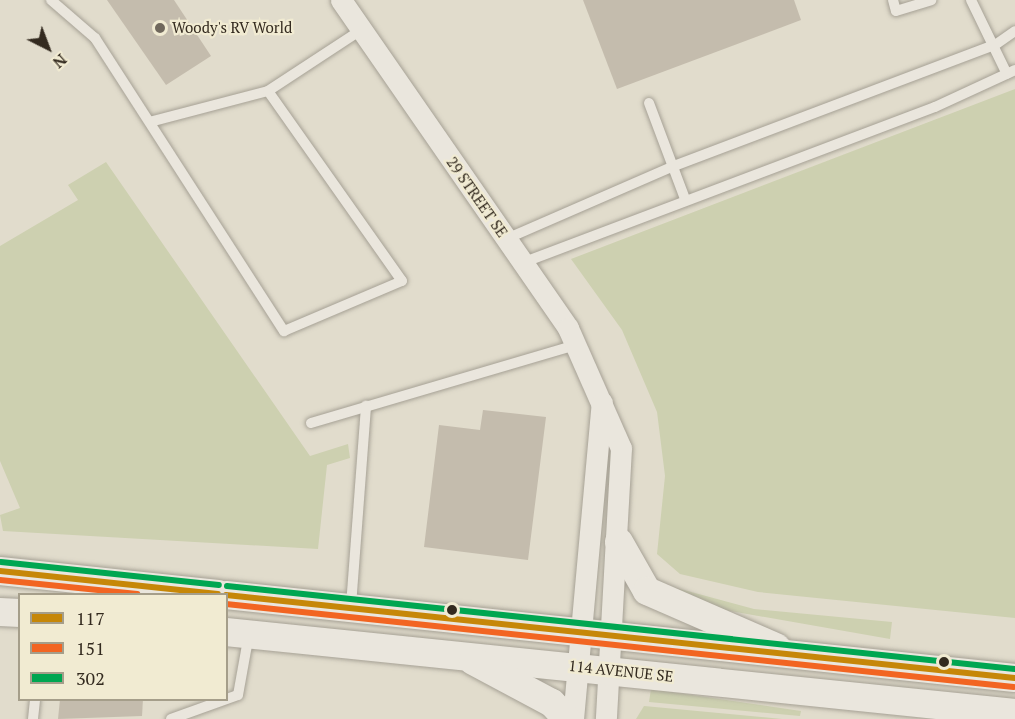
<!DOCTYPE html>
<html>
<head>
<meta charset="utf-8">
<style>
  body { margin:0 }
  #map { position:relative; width:1015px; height:719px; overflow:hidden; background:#e1dccc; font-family:"PT Serif",serif }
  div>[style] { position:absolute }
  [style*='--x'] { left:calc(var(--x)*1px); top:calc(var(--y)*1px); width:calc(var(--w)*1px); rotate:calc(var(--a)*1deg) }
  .green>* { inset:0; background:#cdd0b0 }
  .building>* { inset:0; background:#c4bcad }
  .roads { filter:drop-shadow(0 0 2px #a6a195) drop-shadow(0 0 2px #a6a195) }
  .lane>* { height:10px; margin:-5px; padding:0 5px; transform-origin:5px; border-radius:5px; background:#eae6dd }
  .street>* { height:21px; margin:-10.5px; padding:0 10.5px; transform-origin:10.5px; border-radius:10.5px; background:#eae6dd }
  .secondary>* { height:28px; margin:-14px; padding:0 14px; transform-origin:14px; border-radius:14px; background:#eae6dd }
  .bus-1>* { height:6px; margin:-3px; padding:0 3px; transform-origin:3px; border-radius:3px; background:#c68708 }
  .bus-2>* { height:6px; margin:-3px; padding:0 3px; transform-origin:3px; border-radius:3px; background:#f26522 }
  .bus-3>* { height:6px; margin:-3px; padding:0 3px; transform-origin:3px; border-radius:3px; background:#00a651 }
  .dots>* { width:16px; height:16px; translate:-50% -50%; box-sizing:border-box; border:3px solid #f1ebd2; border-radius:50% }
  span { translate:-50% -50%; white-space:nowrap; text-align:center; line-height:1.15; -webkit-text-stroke:4.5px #f1ebd2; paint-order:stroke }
  .poi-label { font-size:15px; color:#332a1f }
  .left { translate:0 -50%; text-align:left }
  .street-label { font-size:15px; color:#332a1f }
  .legend { position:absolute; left:18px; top:593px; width:210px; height:108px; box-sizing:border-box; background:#f1ebd2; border:2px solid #a59e8a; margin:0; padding:8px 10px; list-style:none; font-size:18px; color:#332a1f }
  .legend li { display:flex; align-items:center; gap:12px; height:30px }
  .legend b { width:30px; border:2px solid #a59e8a }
  .north { position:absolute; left:18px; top:18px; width:60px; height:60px; -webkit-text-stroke:4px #f1ebd2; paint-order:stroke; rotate:138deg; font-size:16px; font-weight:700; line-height:24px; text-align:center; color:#332a1f }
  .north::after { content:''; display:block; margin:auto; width:21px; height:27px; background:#332a1f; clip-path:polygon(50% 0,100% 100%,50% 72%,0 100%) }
</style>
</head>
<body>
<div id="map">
  <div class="green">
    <div style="clip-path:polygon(1015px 89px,1015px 618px,758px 592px,680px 574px,657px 554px,665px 476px,657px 412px,622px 330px,571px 259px)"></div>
    <div style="clip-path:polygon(106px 162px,310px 456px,348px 444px,350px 458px,327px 465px,318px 549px,3px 531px,0 515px,20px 508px,0 461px,0 246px,78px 200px,68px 185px)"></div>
    <div style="clip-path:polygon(658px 583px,754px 609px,892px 622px,890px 639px,719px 609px)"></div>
    <div style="clip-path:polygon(651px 689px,801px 711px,800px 716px,649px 702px)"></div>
    <div style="clip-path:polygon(644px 706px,782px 719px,636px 719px)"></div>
  </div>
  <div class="building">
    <div style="clip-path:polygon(107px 0,174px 0,211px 56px,166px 85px)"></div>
    <div style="clip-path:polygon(583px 0,794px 0,801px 20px,617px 89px)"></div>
    <div style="clip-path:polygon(483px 410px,546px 417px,528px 560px,424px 547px,439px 425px,480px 430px)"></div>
    <div style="clip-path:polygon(60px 699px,143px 699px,142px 716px,58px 719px)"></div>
  </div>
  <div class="roads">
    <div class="lane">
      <div style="--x:51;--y:0;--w:58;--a:40.8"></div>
      <div style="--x:95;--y:38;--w:349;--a:57.2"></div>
      <div style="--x:284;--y:331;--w:128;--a:-23"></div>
      <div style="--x:402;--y:281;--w:232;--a:-125.2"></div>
      <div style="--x:268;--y:91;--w:122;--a:165.3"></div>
      <div style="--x:893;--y:0;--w:11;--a:75"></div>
      <div style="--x:896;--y:11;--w:37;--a:-17"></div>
      <div style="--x:971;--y:0;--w:82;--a:64.1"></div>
      <div style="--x:268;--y:91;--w:111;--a:-33.3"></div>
      <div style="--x:649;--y:103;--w:103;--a:69.4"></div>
      <div style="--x:506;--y:239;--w:183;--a:-23.5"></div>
      <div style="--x:674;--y:166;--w:343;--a:-20.7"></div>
      <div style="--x:995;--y:45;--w:24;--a:-35"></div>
      <div style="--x:522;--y:263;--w:441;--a:-20.7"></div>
      <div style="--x:935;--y:107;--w:88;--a:-24.8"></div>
      <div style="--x:311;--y:423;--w:276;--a:-16.4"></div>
      <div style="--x:351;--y:606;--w:201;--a:-85.7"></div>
      <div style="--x:33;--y:719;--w:19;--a:-84"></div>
      <div style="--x:171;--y:719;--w:71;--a:-19.7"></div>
      <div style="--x:238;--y:695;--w:62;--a:-79.8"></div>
    </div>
    <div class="street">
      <div style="--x:341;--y:0;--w:399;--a:55.3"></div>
      <div style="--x:568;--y:328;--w:131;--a:66.2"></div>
      <div style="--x:621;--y:448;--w:271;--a:93.2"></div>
      <div style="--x:573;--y:719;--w:318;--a:-84.8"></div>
    </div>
    <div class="secondary">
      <div style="--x:619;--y:542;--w:56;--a:60.3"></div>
      <div style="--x:647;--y:591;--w:141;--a:23.5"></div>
      <div style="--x:0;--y:571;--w:219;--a:6"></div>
      <div style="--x:226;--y:595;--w:793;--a:6.01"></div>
      <div style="--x:0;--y:612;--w:20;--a:3"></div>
      <div style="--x:226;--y:632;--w:793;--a:5.86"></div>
      <div style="--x:473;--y:661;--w:89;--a:28"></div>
      <div style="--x:552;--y:703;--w:22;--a:47"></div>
    </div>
  </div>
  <div class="bus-1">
    <div style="--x:0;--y:571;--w:219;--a:6"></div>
    <div style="--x:226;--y:595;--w:793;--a:6.01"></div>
  </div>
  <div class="bus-2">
    <div style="--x:0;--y:580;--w:138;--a:5.8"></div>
    <div style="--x:226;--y:604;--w:792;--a:6.01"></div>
  </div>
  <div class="bus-3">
    <div style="--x:1;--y:562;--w:219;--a:6"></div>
    <div style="--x:227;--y:586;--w:792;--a:6.01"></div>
  </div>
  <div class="dots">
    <div style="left:160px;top:28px;background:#70685c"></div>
    <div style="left:452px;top:610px;background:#332a1f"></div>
    <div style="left:944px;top:662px;background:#332a1f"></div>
  </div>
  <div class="poi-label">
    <span class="left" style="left:172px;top:28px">Woody's RV World</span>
  </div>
  <div class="street-label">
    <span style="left:477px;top:197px;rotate:55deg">29 STREET SE</span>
    <span style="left:621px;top:671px;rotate:6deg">114 AVENUE SE</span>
  </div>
  <ul class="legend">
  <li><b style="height:8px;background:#c68708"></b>117</li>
  <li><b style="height:8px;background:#f26522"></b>151</li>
  <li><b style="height:8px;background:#00a651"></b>302</li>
  </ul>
  <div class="north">N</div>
</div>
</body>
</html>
